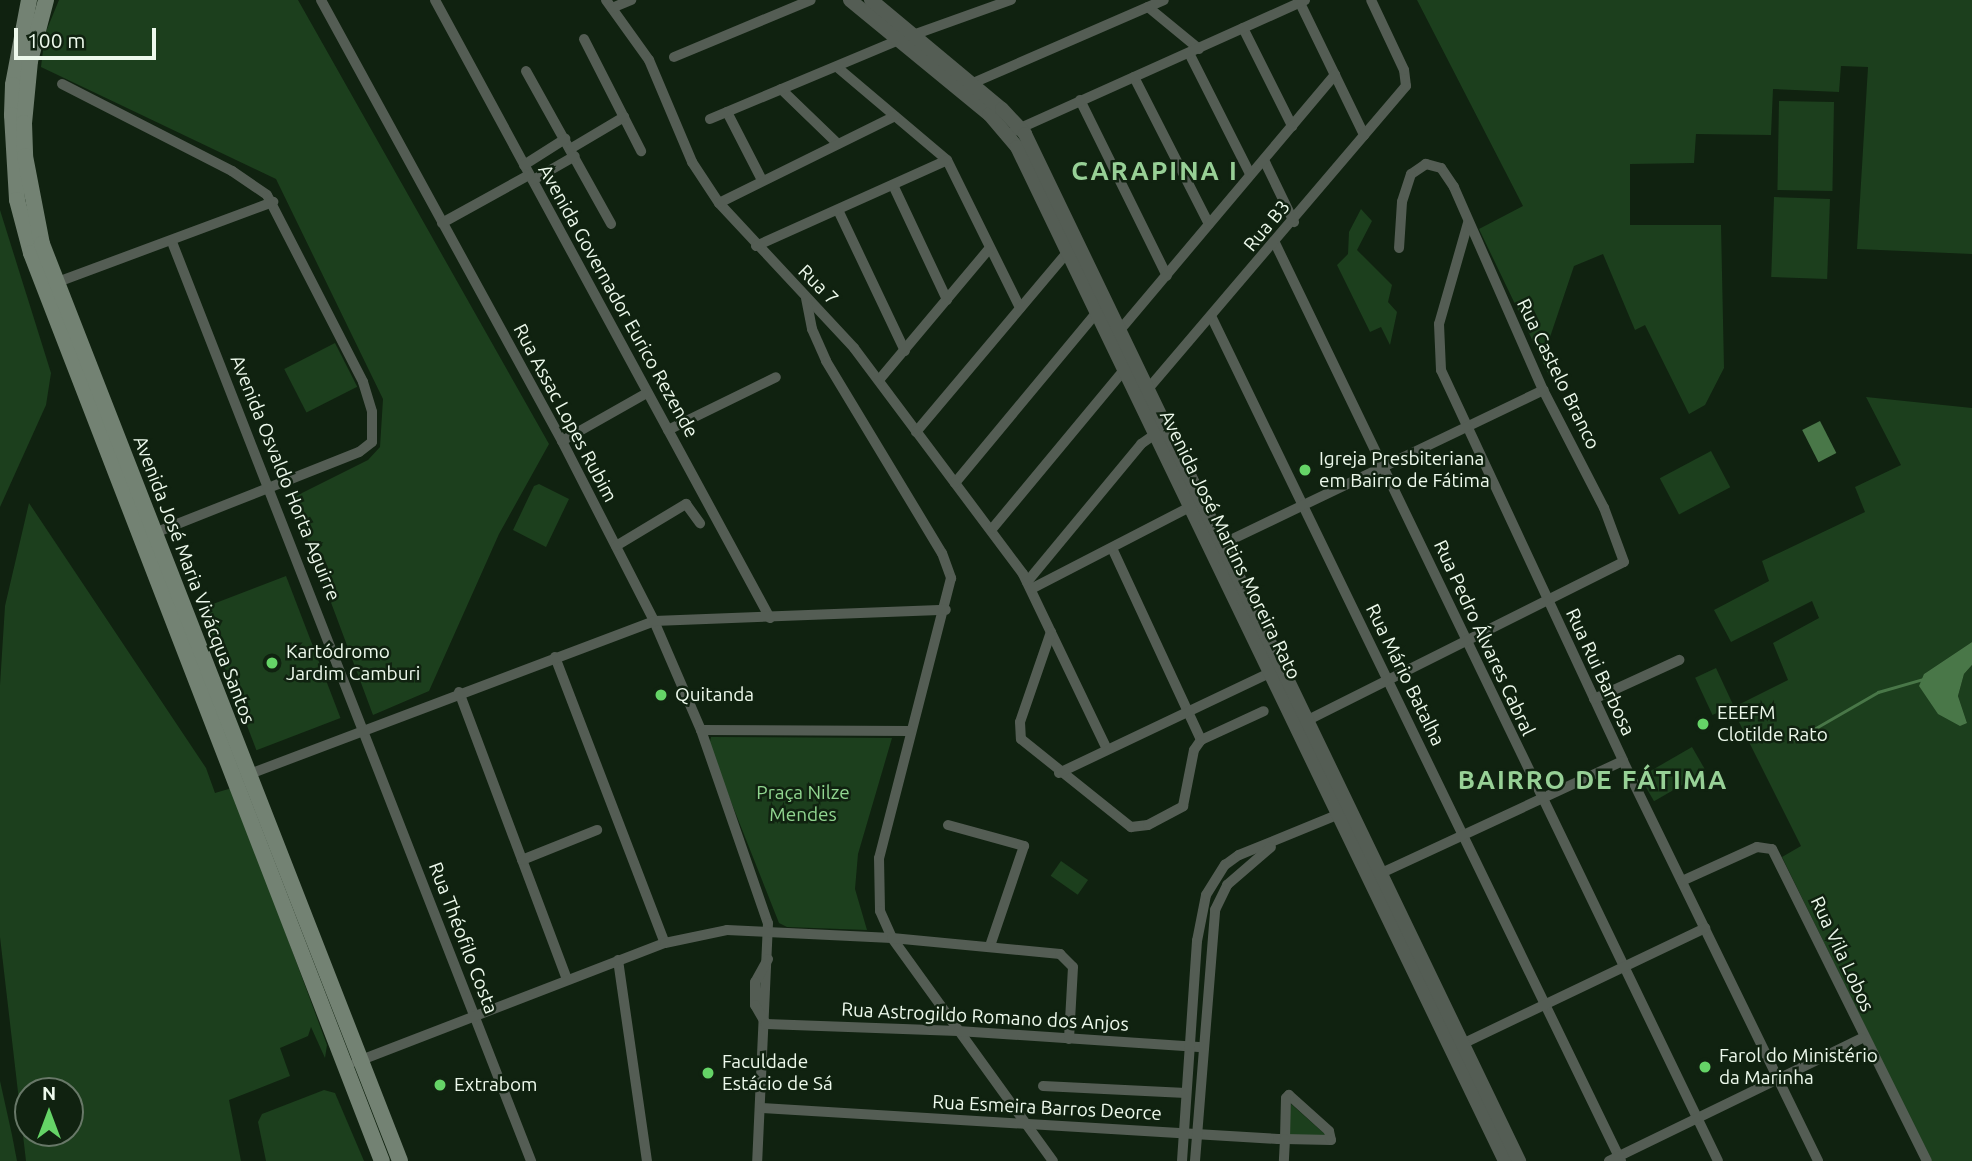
<!DOCTYPE html>
<html>
<head>
<meta charset="utf-8">
<style>
  body { margin:0 }
  #map { position:relative; width:1972px; height:1161px; overflow:hidden; background:#102210; font-family:Ubuntu,sans-serif }
  div>[style] { position:absolute }
  [style*='--x'] { left:calc(var(--x)*1px); top:calc(var(--y)*1px); width:calc(var(--w)*1px); rotate:calc(var(--a)*1deg) }
  .green>* { inset:0; background:#1c3f1d; transform-origin:0 0 }
  .water>* { inset:0; background:#497748; transform-origin:0 0 }
  .stream>* { height:2.5px; margin:-1.25px; padding:0 1.25px; transform-origin:1.25px; border-radius:1.25px; background:#497748 }
  .minor>* { height:10px; margin:-5px; padding:0 5px; transform-origin:5px; border-radius:5px; background:#545d54 }
  .tertiary>* { height:14px; margin:-7px; padding:0 7px; transform-origin:7px; border-radius:7px; background:#545d54 }
  .secondary>* { height:16px; margin:-8px; padding:0 8px; transform-origin:8px; border-radius:8px; background:#738273 }
  .dots>* { width:19px; height:19px; translate:-50% -50%; box-sizing:border-box; border:4px solid #102210; border-radius:50% }
  span { translate:-50% -50%; white-space:nowrap; text-align:center; line-height:1.15; -webkit-text-stroke:5px #102210; paint-order:stroke }
  .street-label { font-size:19px; color:#edf9ec }
  .poi-label { font-size:19px; color:#edf9ec }
  .left { translate:0 -50%; text-align:left }
  .park-label { font-size:19px; color:#91d690 }
  .district-label { font-size:26px; color:#97d096; font-weight:700; letter-spacing:2px }
  .north { position:absolute; left:14px; top:1077px; width:70px; height:70px; box-sizing:border-box; background:#102210; border:2px solid #687868; border-radius:50%; rotate:0deg; font-size:19px; font-weight:700; line-height:28px; text-align:center; color:#edf9ec }
  .north::after { content:''; display:block; margin:auto; width:24px; height:32px; background:#65d467; clip-path:polygon(50% 0,100% 100%,50% 72%,0 100%) }
  .scale { position:absolute; left:14px; top:28px; width:142px; height:32px; box-sizing:border-box; border:4px solid #edf9ec; border-top:0; padding-left:9px; font-size:21px; line-height:24px; white-space:nowrap; color:#edf9ec; -webkit-text-stroke:5px #102210; paint-order:stroke }
</style>
</head>
<body>
<div id="map">
  <div class="green">
    <div style="clip-path:polygon(59px 0,298px 0,549px 444px,499px 534px,429px 691px,373px 715px,292px 498px,368px 460px,380px 447px,383px 399px,276px 179px,41px 67px,45px 34px)"></div>
    <div style="clip-path:polygon(1417px 0,1972px 0,1972px 254px,1857px 249px,1868px 67px,1841px 66px,1839px 92px,1773px 89px,1771px 135px,1696px 134px,1694px 163px,1630px 164px,1630px 225px,1721px 225px,1724px 368px,1705px 405px,1689px 414px,1645px 325px,1635px 330px,1603px 254px,1574px 266px,1548px 343px,1559px 369px,1549px 375px,1479px 229px,1523px 206px)"></div>
    <div style="left:1779px;top:101px;width:55px;height:89px;rotate:1deg"></div>
    <div style="left:1774px;top:197px;width:56px;height:80px;rotate:2deg"></div>
    <div style="clip-path:polygon(1361px 209px,1372px 221px,1357px 250px,1392px 285px,1388px 302px,1397px 312px,1390px 345px,1381px 327px,1370px 332px,1337px 265px,1348px 254px,1349px 232px)"></div>
    <div style="clip-path:polygon(0 210px,51px 373px,46px 405px,0 507px)"></div>
    <div style="left:335px;top:343px;width:49px;height:57px;rotate:63deg"></div>
    <div style="clip-path:polygon(1866px 397px,1972px 408px,1972px 642px,1924px 674px,1967px 723px,1958px 696px,1964px 674px,1972px 665px,1972px 1161px,1931px 1161px,1782px 857px,1801px 846px,1732px 708px,1788px 680px,1773px 643px,1819px 618px,1812px 601px,1731px 642px,1714px 610px,1769px 581px,1762px 561px,1865px 512px,1855px 487px,1901px 465px)"></div>
    <div style="left:1711px;top:451px;width:41px;height:58px;rotate:62deg"></div>
    <div style="clip-path:polygon(539px 484px,569px 499px,546px 547px,513px 530px,534px 486px)"></div>
    <div style="clip-path:polygon(evenodd,29px 503px,206px 768px,215px 793px,232px 788px,327px 1045px,325px 1058px,311px 1027px,308px 1036px,280px 1048px,290px 1076px,229px 1100px,241px 1161px,26px 1161px,0 937px,0 685px,5px 606px,29px 503px,28px 1091px,70px 1091px,70px 1133px,28px 1133px,28px 1091px)"></div>
    <div style="left:286px;top:576px;width:152px;height:90px;rotate:69deg"></div>
    <div style="left:1716px;top:668px;width:41px;height:23px;rotate:65deg"></div>
    <div style="clip-path:polygon(711px 737px,892px 738px,858px 854px,855px 889px,867px 930px,787px 927px,779px 923px,709px 746px)"></div>
    <div style="left:1692px;top:747px;width:28px;height:60px;rotate:60deg"></div>
    <div style="left:1061px;top:861px;width:33px;height:18px;rotate:35deg"></div>
    <div style="clip-path:polygon(0 1081px,12px 1135px,17px 1161px,0 1161px)"></div>
    <div style="clip-path:polygon(324px 1090px,335px 1093px,364px 1161px,266px 1161px,258px 1122px,262px 1114px)"></div>
    <div style="clip-path:polygon(1291px 1104px,1327px 1136px,1287px 1135px)"></div>
  </div>
  <div class="water">
    <div style="left:1820px;top:421px;width:36px;height:20px;rotate:63deg"></div>
    <div style="clip-path:polygon(1972px 642px,1972px 665px,1964px 674px,1958px 696px,1967px 723px,1960px 726px,1938px 714px,1919px 686px,1924px 674px)"></div>
  </div>
  <div class="stream">
    <div style="--x:1795;--y:740;--w:96;--a:-30"></div>
    <div style="--x:1878;--y:692;--w:47;--a:-16.1"></div>
  </div>
  <div class="minor">
    <div style="--x:321;--y:0;--w:503;--a:61.34"></div>
    <div style="--x:562;--y:441;--w:202;--a:62.9"></div>
    <div style="--x:654;--y:621;--w:119;--a:66.7"></div>
    <div style="--x:701;--y:730;--w:204;--a:70.9"></div>
    <div style="--x:768;--y:923;--w:238;--a:92.6"></div>
    <div style="--x:435;--y:0;--w:703;--a:61.54"></div>
    <div style="--x:606;--y:0;--w:74;--a:54.4"></div>
    <div style="--x:649;--y:60;--w:111;--a:67.1"></div>
    <div style="--x:692;--y:162;--w:49;--a:56.6"></div>
    <div style="--x:719;--y:203;--w:198;--a:47"></div>
    <div style="--x:854;--y:348;--w:282;--a:53.2"></div>
    <div style="--x:1023;--y:574;--w:194;--a:64.4"></div>
    <div style="--x:1300;--y:3;--w:147;--a:64.1"></div>
    <div style="--x:1148;--y:7;--w:66;--a:39.5"></div>
    <div style="--x:612;--y:8;--w:21;--a:-23"></div>
    <div style="--x:1243;--y:28;--w:110;--a:63.4"></div>
    <div style="--x:584;--y:39;--w:126;--a:63"></div>
    <div style="--x:1189;--y:53;--w:136;--a:63.2"></div>
    <div style="--x:674;--y:57;--w:148;--a:-22.6"></div>
    <div style="--x:837;--y:67;--w:144;--a:40.2"></div>
    <div style="--x:947;--y:160;--w:165;--a:63.7"></div>
    <div style="--x:526;--y:71;--w:175;--a:60.9"></div>
    <div style="--x:1134;--y:77;--w:165;--a:63"></div>
    <div style="--x:973;--y:83;--w:208;--a:-23.5"></div>
    <div style="--x:62;--y:84;--w:191;--a:27.1"></div>
    <div style="--x:232;--y:171;--w:42;--a:34.4"></div>
    <div style="--x:267;--y:195;--w:210;--a:62.8"></div>
    <div style="--x:363;--y:382;--w:31;--a:73"></div>
    <div style="--x:372;--y:412;--w:30;--a:90"></div>
    <div style="--x:372;--y:442;--w:16;--a:142"></div>
    <div style="--x:359;--y:452;--w:220;--a:158.4"></div>
    <div style="--x:781;--y:89;--w:79;--a:44"></div>
    <div style="--x:1080;--y:100;--w:196;--a:63.7"></div>
    <div style="--x:727;--y:112;--w:76;--a:62.8"></div>
    <div style="--x:710;--y:119;--w:205;--a:-22.7"></div>
    <div style="--x:899;--y:40;--w:119;--a:-19.7"></div>
    <div style="--x:1014;--y:131;--w:319;--a:-24.2"></div>
    <div style="--x:570;--y:149;--w:63;--a:-30.7"></div>
    <div style="--x:1264;--y:160;--w:69;--a:64.2"></div>
    <div style="--x:524;--y:165;--w:49;--a:-32.4"></div>
    <div style="--x:533;--y:180;--w:48;--a:-29.7"></div>
    <div style="--x:893;--y:185;--w:127;--a:64.8"></div>
    <div style="--x:719;--y:203;--w:196;--a:-26.3"></div>
    <div style="--x:838;--y:210;--w:156;--a:64.6"></div>
    <div style="--x:442;--y:223;--w:99;--a:-28.9"></div>
    <div style="--x:1468;--y:223;--w:105;--a:106"></div>
    <div style="--x:1439;--y:324;--w:46;--a:87.5"></div>
    <div style="--x:1441;--y:370;--w:431;--a:65"></div>
    <div style="--x:1623;--y:761;--w:445;--a:64"></div>
    <div style="--x:172;--y:242;--w:987;--a:68.66"></div>
    <div style="--x:1275;--y:243;--w:1019;--a:64.24"></div>
    <div style="--x:756;--y:246;--w:209;--a:-24.2"></div>
    <div style="--x:55;--y:283;--w:233;--a:-20.4"></div>
    <div style="--x:806;--y:298;--w:32;--a:79"></div>
    <div style="--x:812;--y:329;--w:35;--a:66"></div>
    <div style="--x:826;--y:361;--w:224;--a:58.9"></div>
    <div style="--x:942;--y:553;--w:27;--a:70"></div>
    <div style="--x:951;--y:578;--w:289;--a:104.4"></div>
    <div style="--x:879;--y:858;--w:53;--a:88.9"></div>
    <div style="--x:880;--y:911;--w:30;--a:66"></div>
    <div style="--x:892;--y:938;--w:275;--a:54.2"></div>
    <div style="--x:1212;--y:318;--w:937;--a:64.12"></div>
    <div style="--x:1120;--y:330;--w:334;--a:-49.9"></div>
    <div style="--x:879;--y:380;--w:171;--a:-50"></div>
    <div style="--x:1148;--y:389;--w:398;--a:-49.6"></div>
    <div style="--x:1406;--y:86;--w:16;--a:-97"></div>
    <div style="--x:1404;--y:70;--w:77;--a:-115.2"></div>
    <div style="--x:668;--y:430;--w:120;--a:-26.1"></div>
    <div style="--x:916;--y:432;--w:242;--a:-49.9"></div>
    <div style="--x:562;--y:441;--w:98;--a:-29.5"></div>
    <div style="--x:955;--y:483;--w:222;--a:-50.3"></div>
    <div style="--x:992;--y:529;--w:208;--a:-50.3"></div>
    <div style="--x:616;--y:546;--w:82;--a:-31"></div>
    <div style="--x:686;--y:504;--w:24;--a:54"></div>
    <div style="--x:1218;--y:546;--w:361;--a:-25.6"></div>
    <div style="--x:1112;--y:548;--w:212;--a:65.1"></div>
    <div style="--x:1027;--y:582;--w:179;--a:-50.4"></div>
    <div style="--x:1141;--y:444;--w:24;--a:-35"></div>
    <div style="--x:1031;--y:589;--w:179;--a:-27.3"></div>
    <div style="--x:1051;--y:632;--w:95;--a:109"></div>
    <div style="--x:1020;--y:722;--w:17;--a:87"></div>
    <div style="--x:1021;--y:739;--w:141;--a:38.7"></div>
    <div style="--x:1131;--y:827;--w:17;--a:-7"></div>
    <div style="--x:1148;--y:825;--w:40;--a:-28"></div>
    <div style="--x:1183;--y:806;--w:57;--a:-78.9"></div>
    <div style="--x:1194;--y:750;--w:12;--a:-55"></div>
    <div style="--x:1201;--y:740;--w:69;--a:-24.7"></div>
    <div style="--x:555;--y:657;--w:306;--a:69"></div>
    <div style="--x:459;--y:692;--w:307;--a:69.4"></div>
    <div style="--x:1594;--y:699;--w:94;--a:-24.6"></div>
    <div style="--x:1308;--y:720;--w:353;--a:-26.6"></div>
    <div style="--x:1624;--y:562;--w:58;--a:-110.3"></div>
    <div style="--x:1604;--y:508;--w:133;--a:-117.3"></div>
    <div style="--x:1543;--y:390;--w:222;--a:-113.7"></div>
    <div style="--x:1454;--y:187;--w:23;--a:-124"></div>
    <div style="--x:1441;--y:168;--w:16;--a:-165"></div>
    <div style="--x:1426;--y:164;--w:18;--a:146"></div>
    <div style="--x:1411;--y:174;--w:29;--a:108"></div>
    <div style="--x:1402;--y:202;--w:46;--a:93.7"></div>
    <div style="--x:701;--y:730;--w:209;--a:0.3"></div>
    <div style="--x:1059;--y:773;--w:233;--a:-25.4"></div>
    <div style="--x:247;--y:775;--w:435;--a:-20.7"></div>
    <div style="--x:654;--y:621;--w:292;--a:-2.2"></div>
    <div style="--x:948;--y:825;--w:79;--a:15.4"></div>
    <div style="--x:1024;--y:846;--w:106;--a:108.8"></div>
    <div style="--x:522;--y:860;--w:81;--a:-21.8"></div>
    <div style="--x:1375;--y:876;--w:273;--a:-24.9"></div>
    <div style="--x:1682;--y:881;--w:82;--a:-24.4"></div>
    <div style="--x:1757;--y:847;--w:15;--a:8"></div>
    <div style="--x:1772;--y:849;--w:348;--a:63.6"></div>
    <div style="--x:768;--y:959;--w:26;--a:119"></div>
    <div style="--x:755;--y:982;--w:23;--a:90"></div>
    <div style="--x:755;--y:1005;--w:22;--a:60"></div>
    <div style="--x:766;--y:1024;--w:192;--a:2.1"></div>
    <div style="--x:958;--y:1031;--w:245;--a:3.8"></div>
    <div style="--x:618;--y:960;--w:203;--a:81.8"></div>
    <div style="--x:1458;--y:1046;--w:274;--a:-25.5"></div>
    <div style="--x:356;--y:1062;--w:331;--a:-21.1"></div>
    <div style="--x:665;--y:943;--w:63;--a:-11.8"></div>
    <div style="--x:727;--y:930;--w:165;--a:2.8"></div>
    <div style="--x:892;--y:938;--w:169;--a:5.4"></div>
    <div style="--x:1060;--y:954;--w:18;--a:45"></div>
    <div style="--x:1073;--y:967;--w:72;--a:93.2"></div>
    <div style="--x:1043;--y:1086;--w:143;--a:2.8"></div>
    <div style="--x:761;--y:1108;--w:518;--a:3.43"></div>
    <div style="--x:1278;--y:1139;--w:7;--a:0"></div>
    <div style="--x:1285;--y:1139;--w:46;--a:1.2"></div>
    <div style="--x:1331;--y:1140;--w:9;--a:-103"></div>
    <div style="--x:1329;--y:1131;--w:54;--a:-138"></div>
    <div style="--x:1289;--y:1095;--w:4;--a:135"></div>
    <div style="--x:1286;--y:1098;--w:41;--a:91.4"></div>
    <div style="--x:1285;--y:1139;--w:22;--a:93"></div>
    <div style="--x:1182;--y:1161;--w:221;--a:-86.1"></div>
    <div style="--x:1197;--y:941;--w:47;--a:-78.9"></div>
    <div style="--x:1206;--y:895;--w:36;--a:-58"></div>
    <div style="--x:1225;--y:865;--w:17;--a:-36"></div>
    <div style="--x:1239;--y:855;--w:106;--a:-22.2"></div>
    <div style="--x:1195;--y:1161;--w:252;--a:-85.4"></div>
    <div style="--x:1215;--y:910;--w:28;--a:-64"></div>
    <div style="--x:1227;--y:885;--w:58;--a:-40.8"></div>
    <div style="--x:1609;--y:1161;--w:281;--a:-25.9"></div>
  </div>
  <div class="tertiary">
    <div style="--x:850;--y:0;--w:180;--a:39.4"></div>
    <div style="--x:989;--y:114;--w:43;--a:49.7"></div>
    <div style="--x:1017;--y:147;--w:1125;--a:64.3"></div>
    <div style="--x:871;--y:0;--w:170;--a:39.8"></div>
    <div style="--x:1002;--y:109;--w:34;--a:47"></div>
    <div style="--x:1025;--y:134;--w:1140;--a:64.31"></div>
  </div>
  <div class="secondary">
    <div style="--x:29;--y:0;--w:86;--a:100.7"></div>
    <div style="--x:13;--y:85;--w:30;--a:92"></div>
    <div style="--x:12;--y:115;--w:85;--a:86.6"></div>
    <div style="--x:17;--y:200;--w:55;--a:75.2"></div>
    <div style="--x:31;--y:253;--w:973;--a:68.87"></div>
    <div style="--x:46;--y:0;--w:63;--a:104.7"></div>
    <div style="--x:30;--y:61;--w:62;--a:95.5"></div>
    <div style="--x:24;--y:123;--w:33;--a:88"></div>
    <div style="--x:25;--y:156;--w:90;--a:79.1"></div>
    <div style="--x:42;--y:244;--w:984;--a:68.67"></div>
  </div>
  <div class="dots">
    <div style="left:1305px;top:470px;background:#65d467"></div>
    <div style="left:272px;top:663px;background:#65d467"></div>
    <div style="left:661px;top:695px;background:#65d467"></div>
    <div style="left:1703px;top:724px;background:#65d467"></div>
    <div style="left:1705px;top:1067px;background:#65d467"></div>
    <div style="left:708px;top:1073px;background:#65d467"></div>
    <div style="left:440px;top:1085px;background:#65d467"></div>
  </div>
  <div class="street-label">
    <span style="left:1267px;top:226px;rotate:-50deg">Rua B3</span>
    <span style="left:818px;top:285px;rotate:45deg">Rua 7</span>
    <span style="left:618px;top:301px;rotate:61deg">Avenida Governador Eurico Rezende</span>
    <span style="left:1558px;top:374px;rotate:64deg">Rua Castelo Branco</span>
    <span style="left:565px;top:413px;rotate:62deg">Rua Assac Lopes Rubim</span>
    <span style="left:285px;top:478px;rotate:68deg">Avenida Osvaldo Horta Aguirre</span>
    <span style="left:1230px;top:545px;rotate:64deg">Avenida José Martins Moreira Rato</span>
    <span style="left:194px;top:580px;rotate:69deg">Avenida José Maria Vivácqua Santos</span>
    <span style="left:1484px;top:638px;rotate:65deg">Rua Pedro Álvares Cabral</span>
    <span style="left:1600px;top:672px;rotate:65deg">Rua Rui Barbosa</span>
    <span style="left:1405px;top:675px;rotate:64deg">Rua Mário Batalha</span>
    <span style="left:463px;top:938px;rotate:69deg">Rua Théofilo Costa</span>
    <span style="left:1842px;top:954px;rotate:65deg">Rua Vila Lobos</span>
    <span style="left:985px;top:1017px;rotate:3deg">Rua Astrogildo Romano dos Anjos</span>
    <span style="left:1047px;top:1108px;rotate:3deg">Rua Esmeira Barros Deorce</span>
  </div>
  <div class="poi-label">
    <span class="left" style="left:1319px;top:470px">Igreja Presbiteriana<br>em Bairro de Fátima</span>
    <span class="left" style="left:286px;top:663px">Kartódromo<br>Jardim Camburi</span>
    <span class="left" style="left:675px;top:695px">Quitanda</span>
    <span class="left" style="left:1717px;top:724px">EEEFM<br>Clotilde Rato</span>
    <span class="left" style="left:1719px;top:1067px">Farol do Ministério<br>da Marinha</span>
    <span class="left" style="left:722px;top:1073px">Faculdade<br>Estácio de Sá</span>
    <span class="left" style="left:454px;top:1085px">Extrabom</span>
  </div>
  <div class="park-label">
    <span style="left:803px;top:804px">Praça Nilze<br>Mendes</span>
  </div>
  <div class="district-label">
    <span style="left:1155px;top:171px">CARAPINA I</span>
    <span style="left:1593px;top:780px">BAIRRO DE FÁTIMA</span>
  </div>
  <div class="north">N</div>
  <div class="scale">100 m</div>
</div>
</body>
</html>
